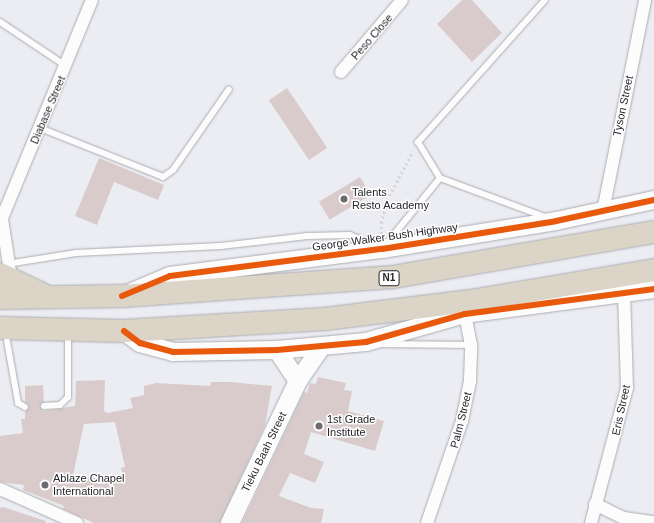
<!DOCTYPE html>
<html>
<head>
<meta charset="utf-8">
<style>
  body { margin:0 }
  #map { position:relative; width:654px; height:523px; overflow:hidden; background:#ecedf3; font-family:Arial,sans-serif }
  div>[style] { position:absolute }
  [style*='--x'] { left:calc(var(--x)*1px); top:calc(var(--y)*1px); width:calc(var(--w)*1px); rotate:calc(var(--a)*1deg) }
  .building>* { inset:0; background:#d9cbcc; transform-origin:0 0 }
  .path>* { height:2.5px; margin-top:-1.25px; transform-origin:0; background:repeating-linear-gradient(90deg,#d4d4d6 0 2px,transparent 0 5px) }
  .roads { filter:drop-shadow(0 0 1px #abacb0) drop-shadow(0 0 1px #abacb0) }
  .lane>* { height:6px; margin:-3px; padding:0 3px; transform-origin:3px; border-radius:3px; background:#fcfcfd }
  .street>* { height:12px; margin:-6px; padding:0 6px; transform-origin:6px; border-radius:6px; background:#fcfcfd }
  .secondary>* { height:18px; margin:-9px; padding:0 9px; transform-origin:9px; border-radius:9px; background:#fcfcfd }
  .highway>* { height:22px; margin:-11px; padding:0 11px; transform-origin:11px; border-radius:11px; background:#dcd4c7 }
  .cycleway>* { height:6px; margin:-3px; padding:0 3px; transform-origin:3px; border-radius:3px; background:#e8590c }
  .dots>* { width:11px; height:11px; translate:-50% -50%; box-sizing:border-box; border:2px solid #fff; border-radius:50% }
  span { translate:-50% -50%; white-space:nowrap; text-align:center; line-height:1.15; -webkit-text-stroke:3px #fff; paint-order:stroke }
  .shield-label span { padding:1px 3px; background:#fff; border:1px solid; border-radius:3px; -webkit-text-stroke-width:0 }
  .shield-label { font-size:10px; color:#25262a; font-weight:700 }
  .street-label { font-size:11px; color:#25262a }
  .poi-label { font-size:11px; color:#25262a }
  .left { translate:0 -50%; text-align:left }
</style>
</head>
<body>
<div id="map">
  <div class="building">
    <div style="clip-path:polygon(462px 0,472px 0,502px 33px,472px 62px,437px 24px)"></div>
    <div style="left:287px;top:88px;width:72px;height:22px;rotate:56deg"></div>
    <div style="clip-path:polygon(99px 158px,164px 185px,158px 200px,114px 182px,97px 225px,75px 216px)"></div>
    <div style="left:360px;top:177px;width:21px;height:48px;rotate:59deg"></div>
    <div style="clip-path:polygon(318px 377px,346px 383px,344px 390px,352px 391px,348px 411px,384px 421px,375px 451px,311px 432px,304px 454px,324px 462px,315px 483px,290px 473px,279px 496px,311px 508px,324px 509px,321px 523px,242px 523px,304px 392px,307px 393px,310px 383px,316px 384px)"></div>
    <div style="clip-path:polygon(evenodd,105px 380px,104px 411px,107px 413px,133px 408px,130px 398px,144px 395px,144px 386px,156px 383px,210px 386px,211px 382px,230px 382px,272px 386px,265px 425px,220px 523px,94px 523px,63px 509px,64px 506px,23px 490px,24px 485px,0 482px,0 436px,23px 433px,21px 419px,25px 419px,25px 411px,29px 407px,25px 402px,25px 386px,43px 385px,44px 402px,40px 406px,44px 411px,75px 406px,76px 381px,105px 380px,115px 422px,125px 467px,121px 468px,124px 482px,73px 475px,84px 424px,115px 422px)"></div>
    <div style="clip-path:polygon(3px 507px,46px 521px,46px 523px,0 523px,0 508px)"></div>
  </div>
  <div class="path">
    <div style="--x:381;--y:234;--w:11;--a:-90"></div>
    <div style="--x:381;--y:223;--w:24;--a:-75"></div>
    <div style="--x:387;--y:200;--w:55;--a:-62"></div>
  </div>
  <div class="roads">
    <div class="lane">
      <div style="--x:545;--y:0;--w:191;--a:131.8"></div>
      <div style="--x:418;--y:142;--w:42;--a:58.6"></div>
      <div style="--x:440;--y:178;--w:112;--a:20.4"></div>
      <div style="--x:0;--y:22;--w:79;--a:33.7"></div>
      <div style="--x:40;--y:128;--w:132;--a:21.7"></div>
      <div style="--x:163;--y:177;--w:12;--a:-35"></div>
      <div style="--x:173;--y:170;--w:98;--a:-55.3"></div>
      <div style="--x:387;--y:243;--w:84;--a:-50.8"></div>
      <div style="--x:7;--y:264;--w:70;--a:-9.1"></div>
      <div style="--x:76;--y:253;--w:145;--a:-2.8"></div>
      <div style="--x:221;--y:246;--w:87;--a:-6.6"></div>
      <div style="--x:307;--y:236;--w:43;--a:-1.3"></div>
      <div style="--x:350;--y:235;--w:25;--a:23"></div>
      <div style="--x:7;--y:341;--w:63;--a:79.9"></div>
      <div style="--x:18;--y:403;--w:8;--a:30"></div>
      <div style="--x:382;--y:344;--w:89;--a:0.6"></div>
      <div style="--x:44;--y:406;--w:16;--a:-4"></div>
      <div style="--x:60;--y:405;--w:11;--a:-45"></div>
      <div style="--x:68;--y:397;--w:64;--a:-90"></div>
    </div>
    <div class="street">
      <div style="--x:341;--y:72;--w:94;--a:-49.7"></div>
      <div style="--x:603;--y:211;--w:215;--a:-78.7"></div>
      <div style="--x:2;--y:219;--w:60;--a:81.3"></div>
      <div style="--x:0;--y:223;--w:241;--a:-67.6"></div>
      <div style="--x:0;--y:489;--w:84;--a:23.8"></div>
      <div style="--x:595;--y:504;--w:32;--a:26"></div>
      <div style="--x:624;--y:518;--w:30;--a:8"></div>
      <div style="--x:427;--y:523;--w:108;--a:-71.1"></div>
      <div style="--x:462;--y:421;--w:41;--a:-78.7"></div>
      <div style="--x:470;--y:381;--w:36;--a:-88"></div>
      <div style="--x:471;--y:345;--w:32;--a:-101"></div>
      <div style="--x:591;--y:523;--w:140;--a:-75.1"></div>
      <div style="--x:627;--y:388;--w:94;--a:-91.8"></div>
    </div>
    <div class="secondary">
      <div style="--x:132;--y:292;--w:41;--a:-22.8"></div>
      <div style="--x:170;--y:276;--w:214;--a:-7.3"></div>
      <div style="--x:382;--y:249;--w:176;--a:-9.1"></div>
      <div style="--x:556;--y:221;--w:100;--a:-12.1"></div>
      <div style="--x:124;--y:331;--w:20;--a:37"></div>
      <div style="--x:140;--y:343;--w:34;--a:15"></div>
      <div style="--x:173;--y:352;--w:104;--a:-1.1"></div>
      <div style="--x:277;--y:350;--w:89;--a:-5.1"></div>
      <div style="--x:366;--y:342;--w:103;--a:-15.8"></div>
      <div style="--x:465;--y:314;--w:191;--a:-7.5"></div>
      <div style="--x:277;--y:350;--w:37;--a:56"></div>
      <div style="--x:230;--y:523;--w:157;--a:-64.4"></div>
      <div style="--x:298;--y:381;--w:42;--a:-55.6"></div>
    </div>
    <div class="highway">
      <div style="--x:0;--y:274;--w:51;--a:25.6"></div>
      <div style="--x:0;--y:298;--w:122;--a:-0.9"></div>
      <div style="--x:122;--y:296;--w:272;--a:-4"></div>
      <div style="--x:393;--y:277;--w:265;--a:-9.8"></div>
      <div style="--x:0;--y:328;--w:124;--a:1.4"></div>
      <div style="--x:124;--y:331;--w:201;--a:-3.4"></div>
      <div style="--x:325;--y:319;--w:153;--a:-7.1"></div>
      <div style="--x:477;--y:300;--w:180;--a:-9.6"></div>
    </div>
  </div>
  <div class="cycleway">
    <div style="--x:122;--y:296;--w:52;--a:-22.6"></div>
    <div style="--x:170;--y:276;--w:214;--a:-7.3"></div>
    <div style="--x:382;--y:249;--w:176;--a:-9.1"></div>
    <div style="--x:556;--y:221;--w:100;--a:-12.1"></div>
    <div style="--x:124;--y:331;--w:20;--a:37"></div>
    <div style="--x:140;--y:343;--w:34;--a:15"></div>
    <div style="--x:173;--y:352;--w:104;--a:-1.1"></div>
    <div style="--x:277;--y:350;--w:89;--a:-5.1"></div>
    <div style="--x:366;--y:342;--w:103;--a:-15.8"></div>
    <div style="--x:465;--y:314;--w:191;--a:-7.5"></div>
  </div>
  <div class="dots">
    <div style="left:344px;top:199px;background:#6b6c70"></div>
    <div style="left:319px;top:426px;background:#6b6c70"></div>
    <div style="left:45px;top:485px;background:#6b6c70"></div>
  </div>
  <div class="shield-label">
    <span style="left:389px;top:278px">N1</span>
  </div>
  <div class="street-label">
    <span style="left:372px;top:37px;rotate:-49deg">Peso Close</span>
    <span style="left:623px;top:106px;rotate:-78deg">Tyson Street</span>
    <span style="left:48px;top:110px;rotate:-67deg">Diabase Street</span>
    <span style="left:385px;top:237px;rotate:-8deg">George Walker Bush Highway</span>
    <span style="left:621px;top:410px;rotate:-78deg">Eris Street</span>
    <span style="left:461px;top:420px;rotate:-76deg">Palm Street</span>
    <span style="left:264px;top:452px;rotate:-64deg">Tieku Baah Street</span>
  </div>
  <div class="poi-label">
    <span class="left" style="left:352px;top:199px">Talents<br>Resto Academy</span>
    <span class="left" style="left:327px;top:426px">1st Grade<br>Institute</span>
    <span class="left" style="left:53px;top:485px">Ablaze Chapel<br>International</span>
  </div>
</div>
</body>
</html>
